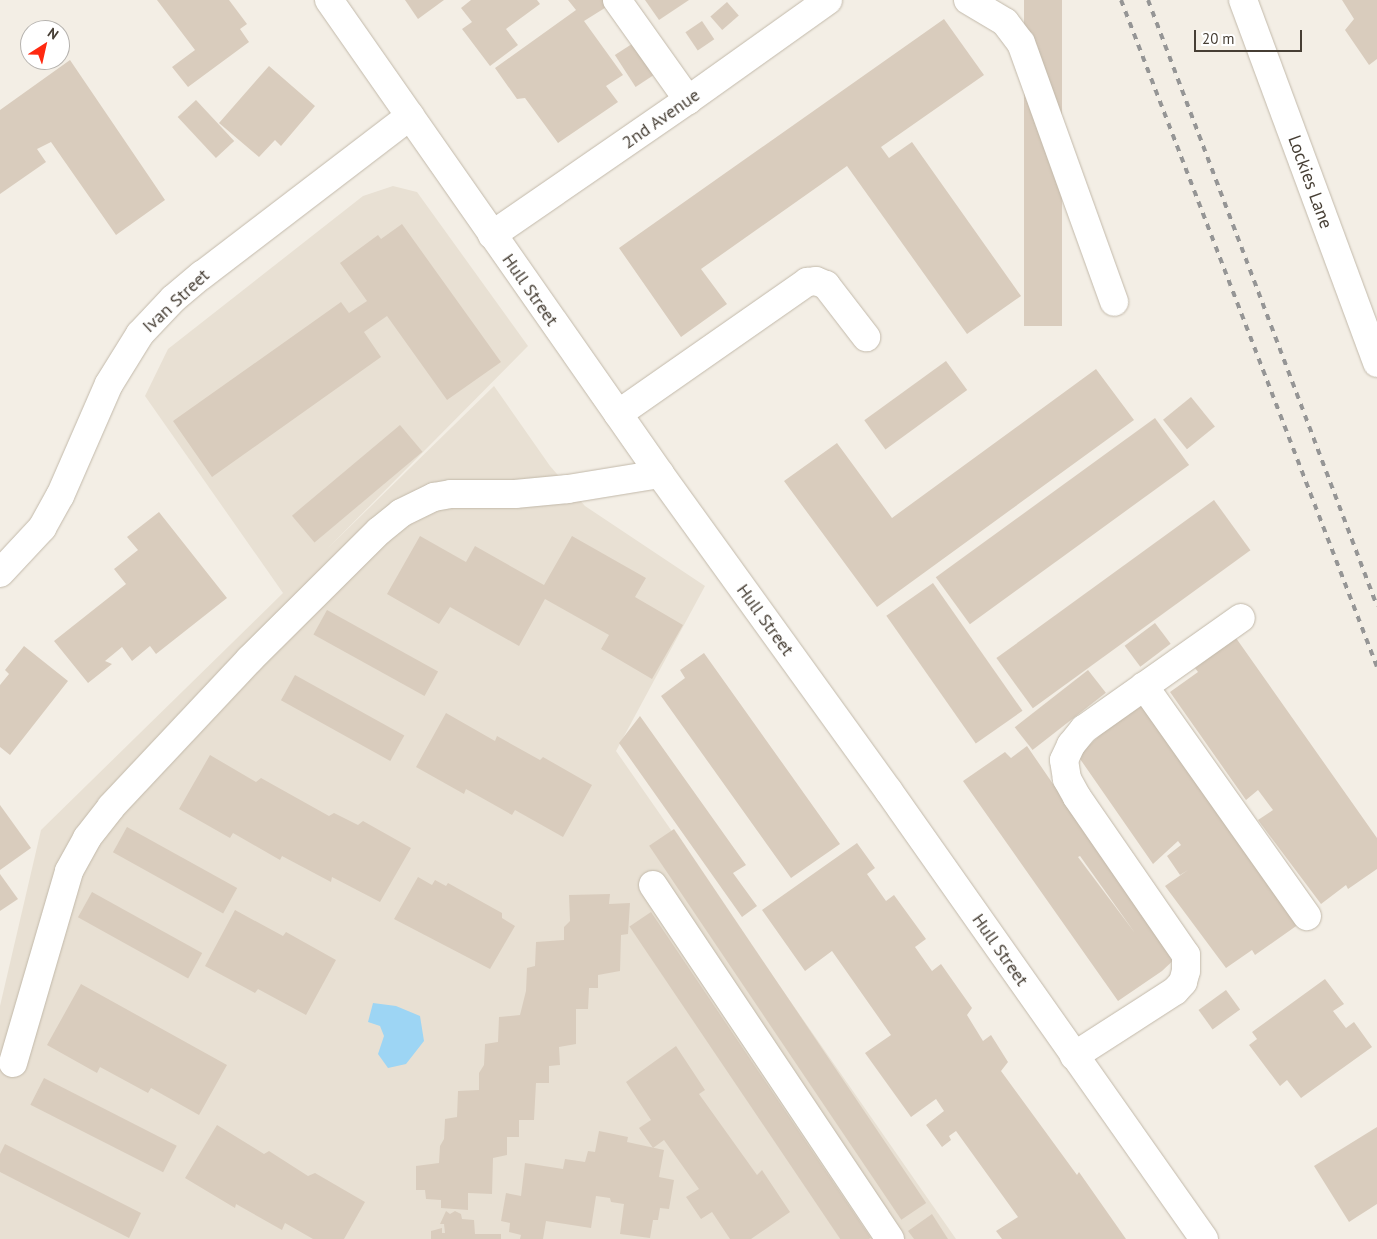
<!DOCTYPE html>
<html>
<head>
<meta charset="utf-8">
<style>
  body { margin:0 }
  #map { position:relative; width:1377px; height:1239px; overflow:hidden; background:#f3eee5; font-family:"PT Sans",sans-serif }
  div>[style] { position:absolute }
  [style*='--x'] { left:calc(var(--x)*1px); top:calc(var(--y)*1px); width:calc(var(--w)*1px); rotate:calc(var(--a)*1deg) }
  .residential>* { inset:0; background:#e8e0d3 }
  .water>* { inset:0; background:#9dd5f4 }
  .building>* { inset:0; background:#d9ccbd; transform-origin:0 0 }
  .roads { filter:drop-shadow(0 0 1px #c2b9aa) drop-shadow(0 0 1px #c2b9aa) }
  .minor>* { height:28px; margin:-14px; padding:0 14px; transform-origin:14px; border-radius:14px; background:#fff }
  .rail>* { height:4px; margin-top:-2px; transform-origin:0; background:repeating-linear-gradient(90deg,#959595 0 6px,transparent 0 12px) }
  span { translate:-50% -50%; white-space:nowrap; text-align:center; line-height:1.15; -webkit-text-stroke:5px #fff; paint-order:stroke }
  .street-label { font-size:18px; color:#463e34 }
  .north { position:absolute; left:20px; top:20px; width:50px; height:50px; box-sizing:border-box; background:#fff; border:1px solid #b5b2ae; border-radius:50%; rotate:35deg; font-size:14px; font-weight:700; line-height:20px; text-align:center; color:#463e34 }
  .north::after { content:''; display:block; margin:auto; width:18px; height:22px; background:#ff2910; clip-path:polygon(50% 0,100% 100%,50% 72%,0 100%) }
  .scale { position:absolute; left:1194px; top:30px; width:108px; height:22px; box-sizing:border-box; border:2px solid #463e34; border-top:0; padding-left:6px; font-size:15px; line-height:18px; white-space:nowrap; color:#463e34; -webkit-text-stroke:4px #fff; paint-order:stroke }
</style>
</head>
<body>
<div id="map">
  <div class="residential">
    <div style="clip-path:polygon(393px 186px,417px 192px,528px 346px,327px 549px,494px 386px,550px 466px,585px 506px,705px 586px,616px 751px,956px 1239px,0 1239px,0 1006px,41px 830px,283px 593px,145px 396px,168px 349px,363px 196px)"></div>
  </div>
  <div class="water">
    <div style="clip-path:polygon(373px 1003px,396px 1006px,420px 1016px,424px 1041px,406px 1064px,388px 1068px,378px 1054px,384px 1036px,380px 1026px,368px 1022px)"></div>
  </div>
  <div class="building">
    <div style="clip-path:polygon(157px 0,229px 0,247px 24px,240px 29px,249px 42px,188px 87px,172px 67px,195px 50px)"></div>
    <div style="clip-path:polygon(405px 0,444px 0,418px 19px)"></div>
    <div style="clip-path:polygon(471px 0,537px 0,540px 4px,506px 29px,518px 45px,490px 66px,462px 29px,472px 22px,461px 8px)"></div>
    <div style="clip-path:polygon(568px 0,603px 0,608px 6px,584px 21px,623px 75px,606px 86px,618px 102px,558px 143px,525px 98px,517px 99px,495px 68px,576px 10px)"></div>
    <div style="clip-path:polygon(645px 0,689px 0,659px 20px)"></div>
    <div style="left:1024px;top:0;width:38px;height:326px"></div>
    <div style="clip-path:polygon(1342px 0,1377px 0,1377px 59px,1369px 65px,1345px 30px,1354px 19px)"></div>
    <div style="left:727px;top:2px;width:18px;height:22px;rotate:49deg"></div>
    <div style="clip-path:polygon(944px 19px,984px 75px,881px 147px,889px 158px,912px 142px,1021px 296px,967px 334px,847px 166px,701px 269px,727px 304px,681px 337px,619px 248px)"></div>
    <div style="left:702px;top:21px;width:22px;height:20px;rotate:56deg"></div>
    <div style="left:635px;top:42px;width:38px;height:24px;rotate:57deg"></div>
    <div style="clip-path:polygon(70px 60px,165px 200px,116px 235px,51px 142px,37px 149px,46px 162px,0 194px,0 110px)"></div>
    <div style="clip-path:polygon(269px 66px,315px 106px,281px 146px,275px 140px,259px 157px,219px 123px)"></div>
    <div style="left:196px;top:100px;width:56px;height:25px;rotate:47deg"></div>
    <div style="clip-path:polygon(402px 224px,501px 362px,447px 400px,387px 316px,364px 332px,381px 357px,212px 477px,173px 421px,341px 302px,349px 313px,367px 301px,340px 263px,378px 235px,381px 239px)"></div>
    <div style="left:946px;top:361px;width:36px;height:101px;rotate:54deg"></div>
    <div style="clip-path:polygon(1096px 369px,1134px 420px,877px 607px,784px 481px,837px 443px,892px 518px)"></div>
    <div style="left:1191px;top:397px;width:38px;height:36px;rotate:51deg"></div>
    <div style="left:1155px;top:418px;width:58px;height:271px;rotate:54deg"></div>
    <div style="left:400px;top:425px;width:35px;height:141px;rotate:50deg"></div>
    <div style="left:1214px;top:500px;width:62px;height:269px;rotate:54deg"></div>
    <div style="clip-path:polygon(159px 512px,227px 598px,156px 654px,150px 646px,132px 661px,122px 647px,105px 661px,112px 664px,88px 683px,54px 641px,126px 584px,114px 569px,138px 550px,127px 537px)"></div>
    <div style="clip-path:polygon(420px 536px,466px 562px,475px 546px,544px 585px,572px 536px,646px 578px,635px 597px,683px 625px,652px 679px,601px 649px,609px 635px,545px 599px,519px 646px,450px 607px,439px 624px,387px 594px)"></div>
    <div style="left:933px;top:583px;width:156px;height:57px;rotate:55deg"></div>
    <div style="left:327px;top:610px;width:127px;height:28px;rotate:29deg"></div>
    <div style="left:1155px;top:623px;width:26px;height:38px;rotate:53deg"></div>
    <div style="clip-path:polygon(1236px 638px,1377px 838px,1377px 869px,1348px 889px,1346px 885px,1321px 904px,1258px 820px,1273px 810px,1258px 790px,1246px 800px,1170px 692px,1198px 672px,1195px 668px)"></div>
    <div style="clip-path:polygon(24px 646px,68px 681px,10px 755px,0 747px,0 685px,9px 674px,5px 670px)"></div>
    <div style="clip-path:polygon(704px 653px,840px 844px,791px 878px,661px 696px,685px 678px,680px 670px)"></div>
    <div style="left:1088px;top:670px;width:29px;height:93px;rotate:52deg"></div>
    <div style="left:295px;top:675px;width:125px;height:29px;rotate:29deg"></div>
    <div style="clip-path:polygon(1144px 704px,1299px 924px,1255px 955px,1252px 950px,1226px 968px,1165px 886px,1188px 870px,1180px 875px,1167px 856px,1181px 845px,1178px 841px,1153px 864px,1078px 756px,1102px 733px)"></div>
    <div style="clip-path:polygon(446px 713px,495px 741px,497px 736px,540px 760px,543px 757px,592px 785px,563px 837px,515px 810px,512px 815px,466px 789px,464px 794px,416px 767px)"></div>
    <div style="clip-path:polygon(640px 716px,746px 865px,733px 873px,757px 906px,742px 917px,619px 743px)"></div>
    <div style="clip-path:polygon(evenodd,1027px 746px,1077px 819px,1179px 955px,1162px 971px,1118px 1001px,963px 781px,1005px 752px,1011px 758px,1027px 746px,1080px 856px,1135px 933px,1078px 857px,1080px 856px)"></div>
    <div style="clip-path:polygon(210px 755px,256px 782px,261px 778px,329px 816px,334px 813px,358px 825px,363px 821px,411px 848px,380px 902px,332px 877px,331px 882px,282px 856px,280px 860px,233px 833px,230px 838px,179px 809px)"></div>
    <div style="clip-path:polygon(0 805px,31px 848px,0 870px)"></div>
    <div style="left:127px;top:827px;width:126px;height:29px;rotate:29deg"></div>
    <div style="left:674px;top:829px;width:451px;height:30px;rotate:56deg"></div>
    <div style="clip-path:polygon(857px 843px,875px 868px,867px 874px,886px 901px,894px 895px,926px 939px,915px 947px,932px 971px,941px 964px,972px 1008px,967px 1015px,983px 1041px,991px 1035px,1008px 1062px,1001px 1071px,1077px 1175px,1079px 1172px,1126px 1239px,1002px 1239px,996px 1231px,1018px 1217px,956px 1131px,949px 1136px,951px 1140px,942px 1147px,926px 1125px,944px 1111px,936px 1099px,911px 1117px,865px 1053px,891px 1035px,832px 951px,805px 971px,762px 910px)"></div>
    <div style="clip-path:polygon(0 874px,18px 899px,0 911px)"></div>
    <div style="clip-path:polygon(418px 877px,432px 885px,435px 880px,446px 886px,448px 883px,502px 913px,502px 918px,515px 926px,490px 969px,394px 919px)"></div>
    <div style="left:92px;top:892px;width:126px;height:29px;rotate:29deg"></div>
    <div style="clip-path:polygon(610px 894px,609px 904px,630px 903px,628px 934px,621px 935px,620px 971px,598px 975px,598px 988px,589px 988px,588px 1009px,576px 1009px,576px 1044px,559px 1047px,560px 1065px,549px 1066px,549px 1083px,536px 1083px,534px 1120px,519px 1120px,519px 1137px,507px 1137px,507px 1155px,493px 1158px,492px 1194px,468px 1193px,468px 1210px,441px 1208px,441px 1200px,426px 1199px,425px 1190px,416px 1190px,416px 1166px,439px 1163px,440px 1146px,444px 1139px,445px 1119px,457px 1117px,458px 1091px,479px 1090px,479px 1073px,484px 1065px,485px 1044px,498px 1042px,499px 1017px,520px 1015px,526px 991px,527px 968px,535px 966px,536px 942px,564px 940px,564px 927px,570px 921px,569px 895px)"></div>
    <div style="clip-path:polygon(235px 910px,283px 936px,286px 932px,336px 960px,306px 1015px,258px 989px,255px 993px,205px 966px)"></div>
    <div style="left:651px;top:912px;width:393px;height:26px;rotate:56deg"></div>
    <div style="clip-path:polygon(1325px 979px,1344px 1004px,1333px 1011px,1346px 1028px,1354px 1022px,1372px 1047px,1301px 1098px,1287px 1080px,1280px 1086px,1249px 1045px,1257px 1039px,1252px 1032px)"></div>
    <div style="clip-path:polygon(81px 984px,227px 1065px,199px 1115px,151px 1088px,148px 1093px,100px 1067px,97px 1073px,47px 1045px)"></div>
    <div style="left:1226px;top:990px;width:24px;height:34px;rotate:54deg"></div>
    <div style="clip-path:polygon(676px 1046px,705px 1090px,699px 1094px,757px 1175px,762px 1170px,790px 1212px,751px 1239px,730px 1239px,712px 1212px,701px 1219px,686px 1197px,699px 1189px,664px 1140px,653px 1148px,639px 1128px,651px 1120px,626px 1082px)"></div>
    <div style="left:44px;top:1078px;width:149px;height:30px;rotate:27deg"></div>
    <div style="clip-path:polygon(217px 1125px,264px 1154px,269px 1151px,308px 1176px,315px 1173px,365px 1202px,344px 1239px,313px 1239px,285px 1223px,282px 1230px,236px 1204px,235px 1208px,185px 1178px)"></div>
    <div style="clip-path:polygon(1377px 1127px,1377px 1204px,1349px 1222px,1314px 1166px)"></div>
    <div style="clip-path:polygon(599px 1131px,628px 1137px,627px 1142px,664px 1150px,659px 1177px,674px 1180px,669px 1209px,660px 1208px,658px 1220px,653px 1220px,650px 1238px,620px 1234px,624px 1204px,611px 1202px,610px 1198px,596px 1196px,591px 1228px,546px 1221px,543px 1239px,520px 1239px,521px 1235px,509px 1232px,510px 1223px,501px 1221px,506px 1193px,521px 1196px,525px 1163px,563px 1169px,565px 1159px,585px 1162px,588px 1151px,595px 1152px)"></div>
    <div style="clip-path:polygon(5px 1144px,141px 1213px,129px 1238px,0 1172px,0 1154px)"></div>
    <div style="clip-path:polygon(446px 1211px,450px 1214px,455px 1211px,461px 1214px,462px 1219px,474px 1220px,475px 1234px,501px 1234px,501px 1239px,431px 1239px,431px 1231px,442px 1228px,442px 1233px,445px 1233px,444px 1224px,440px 1224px)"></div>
    <div style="clip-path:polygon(932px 1214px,948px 1239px,914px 1239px,908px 1231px)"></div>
  </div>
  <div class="roads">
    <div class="minor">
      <div style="--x:329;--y:0;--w:578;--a:55.07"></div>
      <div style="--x:660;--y:474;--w:390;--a:54.2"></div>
      <div style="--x:888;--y:790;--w:549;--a:54.86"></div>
      <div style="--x:617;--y:0;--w:123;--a:54.6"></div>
      <div style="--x:968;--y:0;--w:43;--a:30.7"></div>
      <div style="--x:1005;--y:22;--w:26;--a:53"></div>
      <div style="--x:1021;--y:43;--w:275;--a:70.2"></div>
      <div style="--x:1243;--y:0;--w:387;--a:69.7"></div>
      <div style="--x:492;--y:235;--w:238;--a:-34.6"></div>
      <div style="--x:688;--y:100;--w:172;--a:-35.5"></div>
      <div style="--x:618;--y:414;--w:231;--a:-34.9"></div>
      <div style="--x:807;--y:282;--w:9;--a:-6"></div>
      <div style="--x:816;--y:281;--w:11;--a:22"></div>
      <div style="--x:826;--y:285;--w:66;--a:52.4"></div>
      <div style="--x:0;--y:573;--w:62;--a:-47"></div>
      <div style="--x:42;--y:528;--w:37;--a:-61"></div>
      <div style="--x:60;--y:496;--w:122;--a:-66.4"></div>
      <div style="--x:109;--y:384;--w:59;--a:-58.2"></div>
      <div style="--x:140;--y:334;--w:48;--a:-46.7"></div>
      <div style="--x:173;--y:299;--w:38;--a:-40"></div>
      <div style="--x:202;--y:275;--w:262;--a:-37.4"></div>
      <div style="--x:1144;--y:686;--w:282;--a:54.7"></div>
      <div style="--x:653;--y:885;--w:426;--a:56.2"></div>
      <div style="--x:1074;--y:1056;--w:120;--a:-32.8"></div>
      <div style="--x:1175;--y:991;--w:12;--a:-48"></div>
      <div style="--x:1183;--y:982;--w:11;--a:-75"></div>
      <div style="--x:1186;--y:971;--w:16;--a:-90"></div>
      <div style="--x:1186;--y:955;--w:192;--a:-124.6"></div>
      <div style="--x:1077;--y:797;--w:21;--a:-119"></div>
      <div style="--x:1067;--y:779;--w:19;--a:-99"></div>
      <div style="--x:1064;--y:760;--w:17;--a:-65"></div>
      <div style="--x:1071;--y:745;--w:21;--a:-51"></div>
      <div style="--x:1084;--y:729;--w:192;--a:-35.3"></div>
      <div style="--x:13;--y:1063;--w:200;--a:-73.7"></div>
      <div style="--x:69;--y:871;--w:38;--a:-61"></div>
      <div style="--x:87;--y:838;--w:39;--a:-52"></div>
      <div style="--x:111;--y:807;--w:202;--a:-46.8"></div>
      <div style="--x:249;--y:660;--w:183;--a:-44.8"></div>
      <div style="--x:379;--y:531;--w:28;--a:-39"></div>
      <div style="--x:401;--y:513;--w:37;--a:-26"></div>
      <div style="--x:434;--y:497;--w:17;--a:-10"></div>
      <div style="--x:451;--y:494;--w:64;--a:0"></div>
      <div style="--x:515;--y:494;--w:53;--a:-5.4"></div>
      <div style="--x:568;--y:489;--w:93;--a:-9.3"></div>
    </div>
  </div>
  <div class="rail">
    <div style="--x:1121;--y:0;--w:714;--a:69"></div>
    <div style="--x:1148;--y:0;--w:648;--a:69.3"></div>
  </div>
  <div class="street-label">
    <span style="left:661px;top:119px;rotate:-35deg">2nd Avenue</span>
    <span style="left:1310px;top:182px;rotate:70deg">Lockies Lane</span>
    <span style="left:530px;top:290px;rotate:55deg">Hull Street</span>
    <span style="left:176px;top:301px;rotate:-43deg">Ivan Street</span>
    <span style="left:765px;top:620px;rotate:54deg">Hull Street</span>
    <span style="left:1000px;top:950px;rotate:55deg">Hull Street</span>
  </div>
  <div class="north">N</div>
  <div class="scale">20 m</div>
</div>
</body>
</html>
